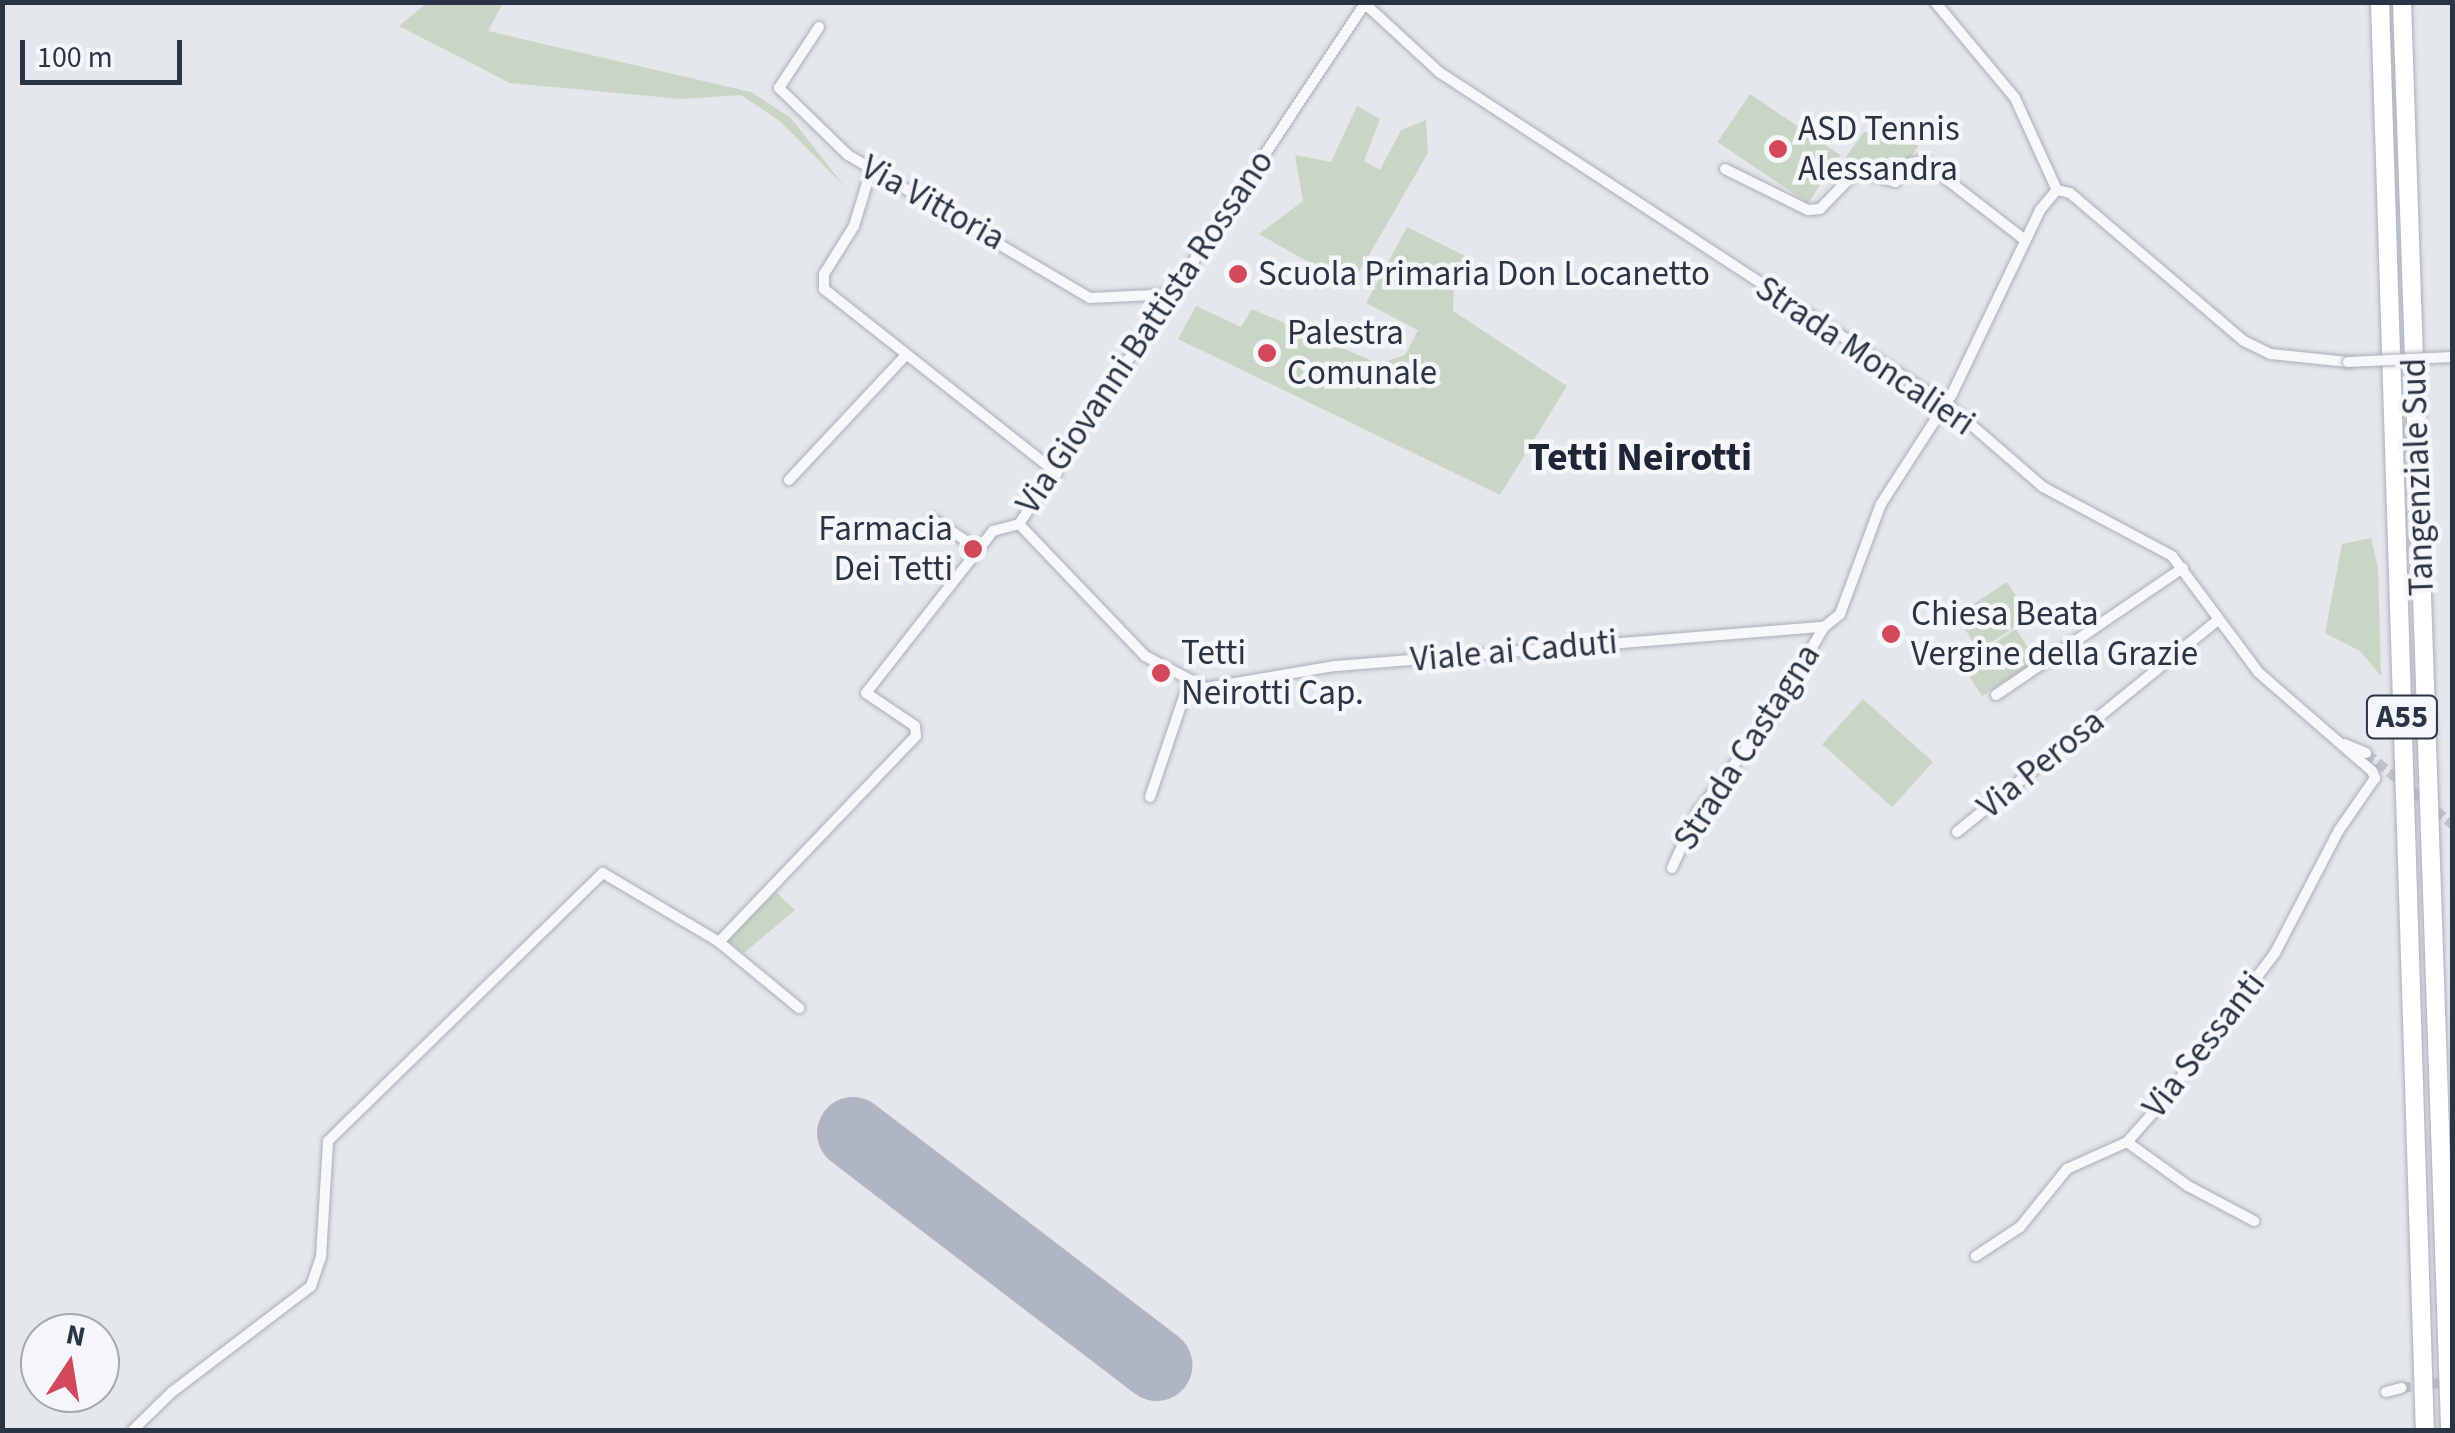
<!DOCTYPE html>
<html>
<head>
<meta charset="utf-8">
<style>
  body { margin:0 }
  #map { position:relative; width:2455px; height:1433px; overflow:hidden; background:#e4e7ec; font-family:"Source Sans 3",sans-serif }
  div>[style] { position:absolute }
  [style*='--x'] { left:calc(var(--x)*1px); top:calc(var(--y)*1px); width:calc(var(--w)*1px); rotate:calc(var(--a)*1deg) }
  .green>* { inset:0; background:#c9d6c5; transform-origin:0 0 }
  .runway>* { height:72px; margin:-36px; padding:0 36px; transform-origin:36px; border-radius:36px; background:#b0b6c1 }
  .street-tunnel>* { height:10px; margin-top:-5px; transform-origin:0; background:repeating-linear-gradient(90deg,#bfc3cb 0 10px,transparent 0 15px) }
  .roads { filter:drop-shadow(0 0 2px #a9aeb7) drop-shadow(0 0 2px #a9aeb7) }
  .street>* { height:10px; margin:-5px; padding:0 5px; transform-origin:5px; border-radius:5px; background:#f7f8fa }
  .highway>* { height:18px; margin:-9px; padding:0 9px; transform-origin:9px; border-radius:9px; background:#fff }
  .bridges { filter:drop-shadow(0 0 2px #a9aeb7) drop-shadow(0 0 2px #a9aeb7) }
  .street-bridge>* { height:10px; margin:-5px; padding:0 5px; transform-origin:5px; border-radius:5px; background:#f7f8fa }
  .dots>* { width:28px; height:28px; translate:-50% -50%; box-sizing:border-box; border:5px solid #f4f6f9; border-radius:50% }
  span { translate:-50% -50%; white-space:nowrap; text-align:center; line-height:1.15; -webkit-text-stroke:9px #f4f6f9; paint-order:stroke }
  .shield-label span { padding:2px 8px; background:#f4f6f9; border:2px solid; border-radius:8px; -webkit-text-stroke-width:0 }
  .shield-label { font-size:32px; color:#2b3445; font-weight:700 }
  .poi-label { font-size:35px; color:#2b3445 }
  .left { translate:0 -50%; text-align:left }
  .right { translate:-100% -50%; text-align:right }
  .street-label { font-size:35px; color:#2b3445 }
  .quarter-label { font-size:40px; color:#1d2536; font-weight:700 }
  .frame { position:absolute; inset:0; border:5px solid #2b3445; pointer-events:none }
  .north { position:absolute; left:20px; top:1313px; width:100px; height:100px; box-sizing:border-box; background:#f4f6f9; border:2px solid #a4a8b1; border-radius:50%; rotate:12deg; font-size:28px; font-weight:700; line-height:40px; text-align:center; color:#2b3445 }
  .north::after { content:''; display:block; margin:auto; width:35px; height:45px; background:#d1495b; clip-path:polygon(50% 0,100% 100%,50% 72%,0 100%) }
  .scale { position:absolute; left:20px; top:40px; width:162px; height:45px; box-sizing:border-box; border:5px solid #2b3445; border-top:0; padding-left:12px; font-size:30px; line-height:35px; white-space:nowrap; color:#2b3445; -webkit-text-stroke:8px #f4f6f9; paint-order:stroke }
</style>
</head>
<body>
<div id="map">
  <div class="green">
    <div style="clip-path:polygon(428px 2px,503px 3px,488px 31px,751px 92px,791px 118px,844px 186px,781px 122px,741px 95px,682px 99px,510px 83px,399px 26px)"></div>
    <div style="left:1750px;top:94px;width:109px;height:58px;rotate:34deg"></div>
    <div style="clip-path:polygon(1357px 106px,1380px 119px,1364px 161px,1380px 170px,1401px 130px,1426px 120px,1428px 153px,1351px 286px,1259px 234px,1303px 201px,1295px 155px,1331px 162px)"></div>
    <div style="clip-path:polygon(1885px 129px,1918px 146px,1907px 163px,1893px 176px,1849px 167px,1846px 157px,1864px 132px)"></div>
    <div style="clip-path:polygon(1407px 227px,1465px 256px,1454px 280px,1453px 311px,1567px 386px,1500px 495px,1178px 339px,1196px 306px,1241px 327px,1252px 309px,1379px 364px,1405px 355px,1418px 330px,1366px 303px)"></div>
    <div style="clip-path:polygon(2371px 538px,2378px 568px,2381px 676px,2360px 651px,2325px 633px,2342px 544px)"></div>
    <div style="left:2007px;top:582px;width:42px;height:61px;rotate:57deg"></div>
    <div style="left:2016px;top:629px;width:38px;height:65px;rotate:57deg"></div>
    <div style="left:1863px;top:699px;width:94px;height:61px;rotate:42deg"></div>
    <div style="clip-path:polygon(776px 892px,795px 910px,744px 953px,727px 940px)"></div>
  </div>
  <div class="runway">
    <div style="--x:853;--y:1133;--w:382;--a:37.4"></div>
  </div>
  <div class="street-tunnel">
    <div style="--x:2366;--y:753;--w:112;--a:39.5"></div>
    <div style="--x:2401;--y:1388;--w:49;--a:-7"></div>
  </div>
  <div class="roads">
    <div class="street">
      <div style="--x:1363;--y:2;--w:103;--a:42.6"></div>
      <div style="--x:1439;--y:72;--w:615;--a:33.25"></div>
      <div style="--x:1953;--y:409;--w:119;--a:40.9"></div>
      <div style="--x:2043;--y:487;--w:146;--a:28.1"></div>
      <div style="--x:2172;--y:556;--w:144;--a:53.4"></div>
      <div style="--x:2258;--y:672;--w:151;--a:41"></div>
      <div style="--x:2372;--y:771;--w:8;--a:67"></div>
      <div style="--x:2375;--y:778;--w:63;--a:124.7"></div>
      <div style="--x:2339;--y:830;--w:139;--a:117.5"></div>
      <div style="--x:2275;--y:953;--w:191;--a:127.1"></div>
      <div style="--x:2160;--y:1105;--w:50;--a:131.7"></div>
      <div style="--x:2127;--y:1142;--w:66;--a:155.8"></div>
      <div style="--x:2067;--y:1169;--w:75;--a:129"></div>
      <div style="--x:2020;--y:1227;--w:53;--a:146.6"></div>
      <div style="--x:1935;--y:2;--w:125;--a:50.2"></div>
      <div style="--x:2015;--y:98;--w:101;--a:65.5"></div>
      <div style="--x:819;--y:27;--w:73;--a:123.3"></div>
      <div style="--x:779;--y:88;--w:96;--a:44.2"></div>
      <div style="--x:848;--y:155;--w:281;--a:30.6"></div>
      <div style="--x:1090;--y:298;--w:83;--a:-2.8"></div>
      <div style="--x:1725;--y:169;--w:93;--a:26.3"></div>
      <div style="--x:1808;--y:210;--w:12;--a:-5"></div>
      <div style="--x:1820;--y:209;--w:53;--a:-45.8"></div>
      <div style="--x:1857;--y:171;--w:40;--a:16"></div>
      <div style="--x:1895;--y:182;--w:25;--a:-50"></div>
      <div style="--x:1911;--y:163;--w:12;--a:-9"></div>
      <div style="--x:1923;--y:161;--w:129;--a:37.8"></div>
      <div style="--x:871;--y:170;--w:59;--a:106.9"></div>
      <div style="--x:854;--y:226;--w:57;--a:122"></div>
      <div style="--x:824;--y:274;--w:15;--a:90"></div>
      <div style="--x:824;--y:289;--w:297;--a:38.3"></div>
      <div style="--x:2057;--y:190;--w:13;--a:13"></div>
      <div style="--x:2070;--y:193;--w:228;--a:40.4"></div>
      <div style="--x:2244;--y:341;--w:30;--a:26"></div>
      <div style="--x:2271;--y:354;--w:77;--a:5.9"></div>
      <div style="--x:789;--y:480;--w:168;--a:-46.9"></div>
      <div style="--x:932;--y:519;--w:56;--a:32.6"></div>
      <div style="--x:1019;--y:524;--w:182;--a:46.3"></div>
      <div style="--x:1145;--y:656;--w:69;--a:27.7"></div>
      <div style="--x:1206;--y:688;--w:131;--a:-9.7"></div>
      <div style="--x:1335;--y:666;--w:491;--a:-4.6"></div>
      <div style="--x:1019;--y:524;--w:627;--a:-56.39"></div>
      <div style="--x:1996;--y:695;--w:226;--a:-34.2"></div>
      <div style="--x:2345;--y:744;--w:23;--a:23"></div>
      <div style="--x:1150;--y:797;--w:121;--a:-71.3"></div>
      <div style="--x:1957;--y:832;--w:336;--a:-39.1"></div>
      <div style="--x:1672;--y:868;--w:63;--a:-65.5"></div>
      <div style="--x:1698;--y:811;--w:114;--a:-52.1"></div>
      <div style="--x:1768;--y:721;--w:109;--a:-59.2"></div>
      <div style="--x:1824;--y:627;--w:21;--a:-39"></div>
      <div style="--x:1840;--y:614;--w:117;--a:-69.6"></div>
      <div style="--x:1881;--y:504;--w:131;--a:-57.2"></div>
      <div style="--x:1952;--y:394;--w:204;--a:-64.4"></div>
      <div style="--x:2040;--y:210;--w:26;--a:-50"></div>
      <div style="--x:719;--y:942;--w:104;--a:39.5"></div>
      <div style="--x:2127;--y:1142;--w:75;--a:35.8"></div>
      <div style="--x:2188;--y:1186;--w:75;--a:27.9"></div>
      <div style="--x:2386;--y:1392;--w:16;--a:-15"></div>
      <div style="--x:133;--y:1430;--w:54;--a:-44.3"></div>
      <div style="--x:172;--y:1392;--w:175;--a:-37.3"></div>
      <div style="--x:311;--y:1286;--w:31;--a:-71"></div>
      <div style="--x:321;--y:1257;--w:116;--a:-86.5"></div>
      <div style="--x:328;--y:1141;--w:384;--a:-44.3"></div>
      <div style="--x:603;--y:873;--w:135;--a:30.7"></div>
      <div style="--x:719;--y:942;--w:285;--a:-46.3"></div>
      <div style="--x:916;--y:736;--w:10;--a:-96"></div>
      <div style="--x:915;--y:726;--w:59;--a:-146"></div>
      <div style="--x:866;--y:693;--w:206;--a:-51.9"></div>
      <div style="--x:993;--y:531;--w:27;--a:-15"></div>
    </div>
    <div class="highway">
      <div style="--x:2380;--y:2;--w:1429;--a:88.2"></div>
      <div style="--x:2402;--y:2;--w:1429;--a:88.07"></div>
    </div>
  </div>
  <div class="bridges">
    <div class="street-bridge">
      <div style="--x:2348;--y:362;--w:104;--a:-2.8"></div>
    </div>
  </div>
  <div class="dots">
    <div style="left:1778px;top:149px;background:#d1495b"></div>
    <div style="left:1238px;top:274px;background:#d1495b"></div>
    <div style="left:1267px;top:353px;background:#d1495b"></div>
    <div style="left:973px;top:549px;background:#d1495b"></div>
    <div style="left:1891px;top:634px;background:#d1495b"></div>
    <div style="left:1161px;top:673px;background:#d1495b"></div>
  </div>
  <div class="shield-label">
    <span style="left:2402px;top:717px">A55</span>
  </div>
  <div class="poi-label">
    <span class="left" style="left:1798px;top:149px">ASD Tennis<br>Alessandra</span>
    <span class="left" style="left:1258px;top:274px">Scuola Primaria Don Locanetto</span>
    <span class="left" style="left:1287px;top:353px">Palestra<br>Comunale</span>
    <span class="right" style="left:953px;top:549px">Farmacia<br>Dei Tetti</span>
    <span class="left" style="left:1911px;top:634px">Chiesa Beata<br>Vergine della Grazie</span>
    <span class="left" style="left:1181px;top:673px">Tetti<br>Neirotti Cap.</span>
  </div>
  <div class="street-label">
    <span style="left:933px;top:203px;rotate:29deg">Via Vittoria</span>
    <span style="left:1145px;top:332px;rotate:-56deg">Via Giovanni Battista Rossano</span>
    <span style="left:1865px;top:356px;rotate:34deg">Strada Moncalieri</span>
    <span style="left:2418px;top:477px;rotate:-92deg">Tangenziale Sud</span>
    <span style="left:1514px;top:651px;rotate:-5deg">Viale ai Caduti</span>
    <span style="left:1747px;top:747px;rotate:-57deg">Strada Castagna</span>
    <span style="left:2041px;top:764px;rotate:-39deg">Via Perosa</span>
    <span style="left:2204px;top:1045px;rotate:-52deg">Via Sessanti</span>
  </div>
  <div class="quarter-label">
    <span style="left:1640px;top:458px">Tetti Neirotti</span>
  </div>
  <div class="frame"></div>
  <div class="north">N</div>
  <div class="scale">100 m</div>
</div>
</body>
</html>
